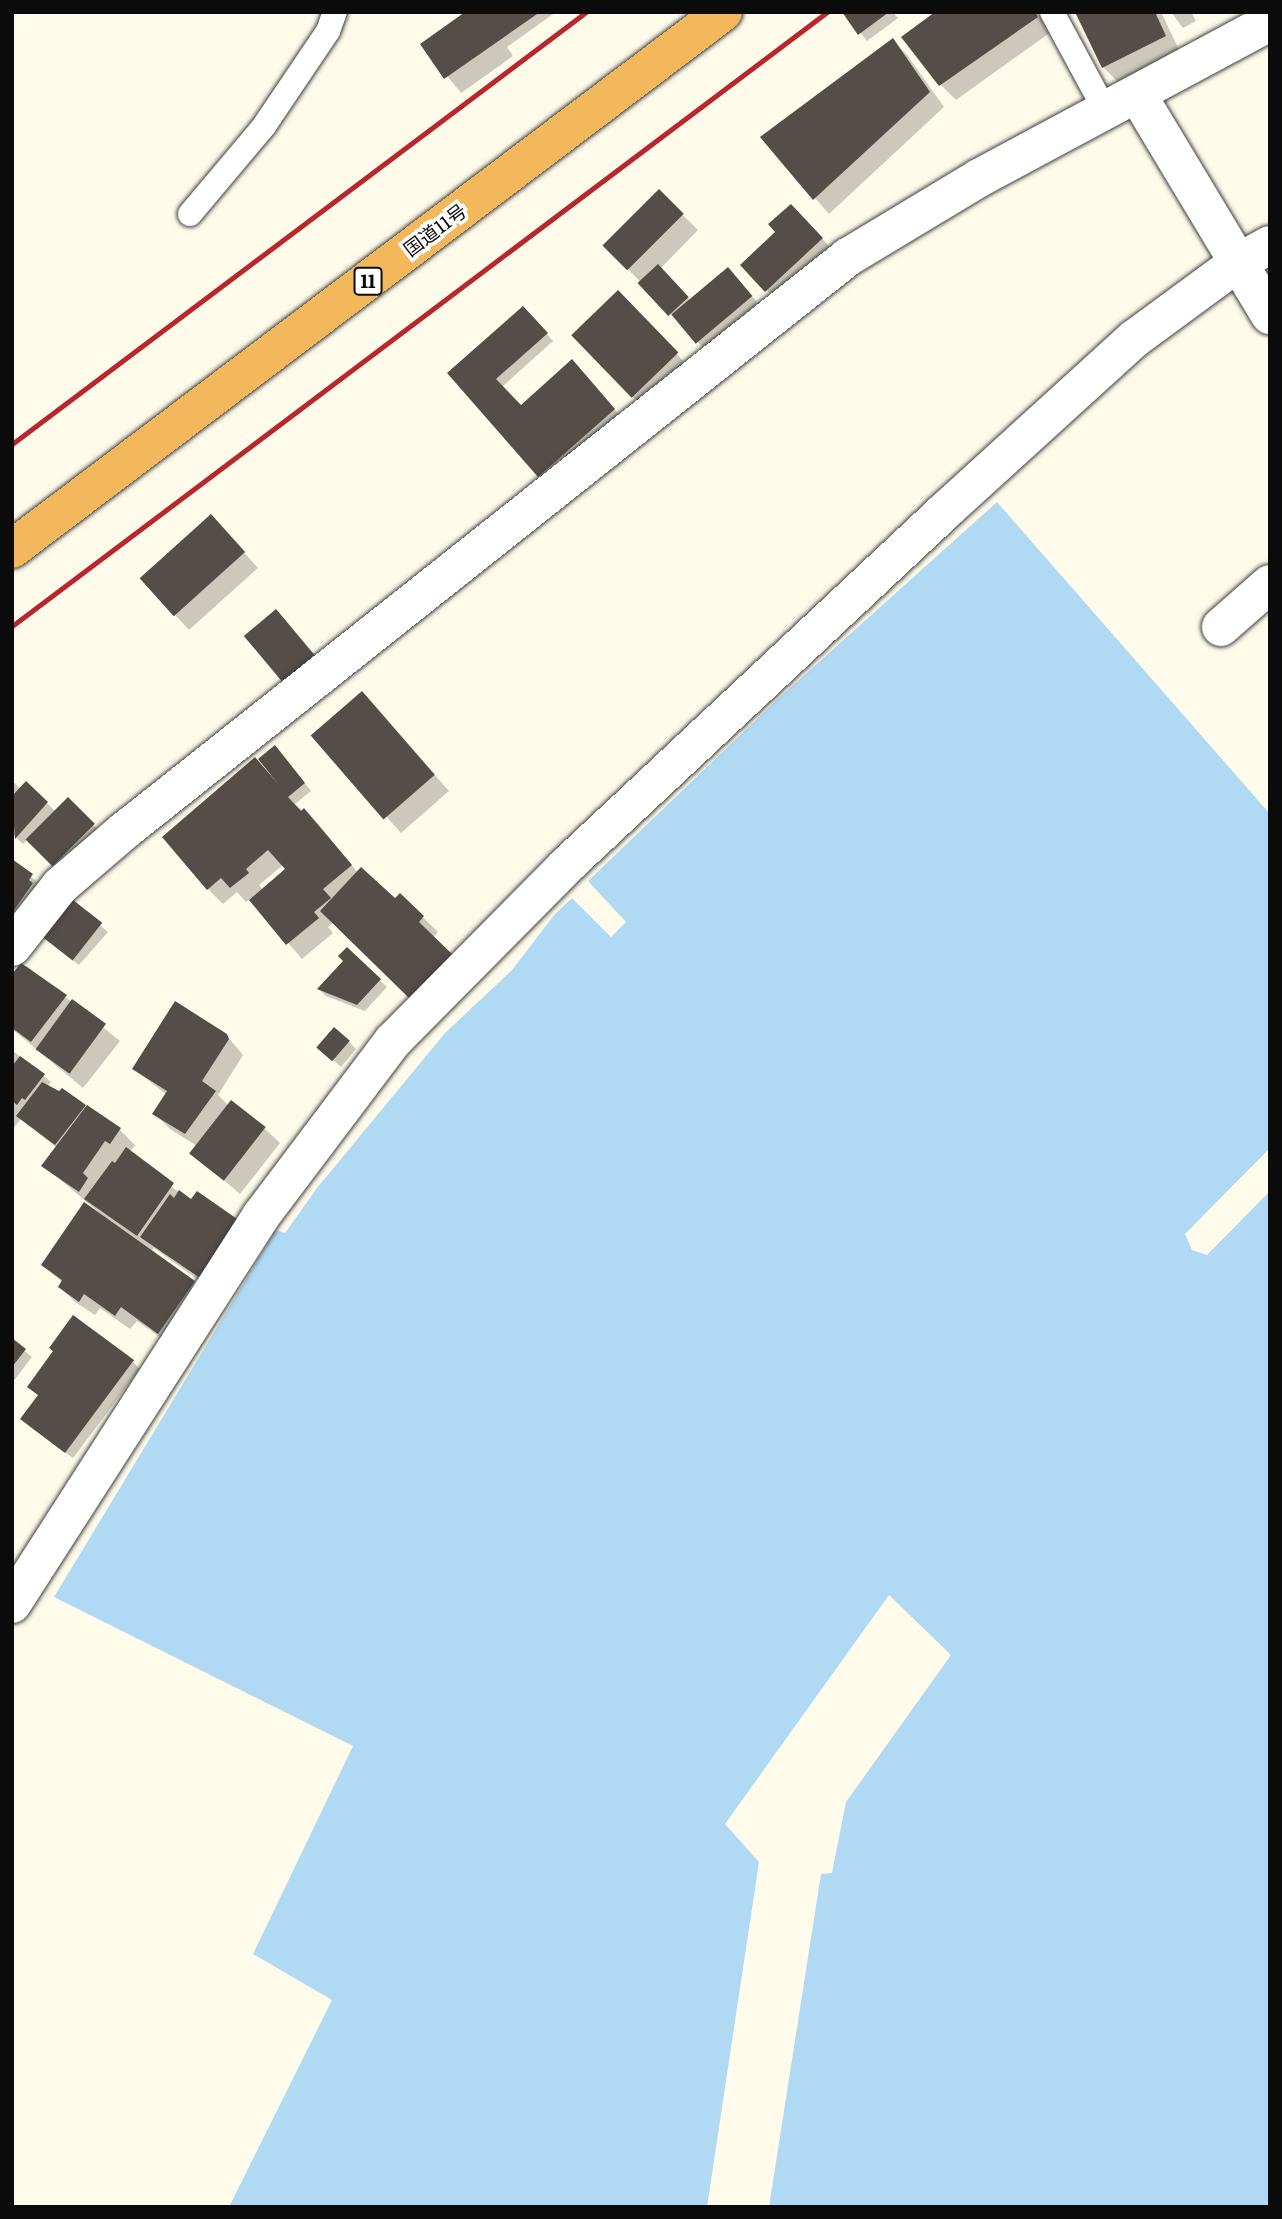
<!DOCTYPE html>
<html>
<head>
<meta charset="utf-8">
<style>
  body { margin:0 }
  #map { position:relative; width:1282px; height:2219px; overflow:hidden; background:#fffbea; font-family:Literata,"Noto Sans JP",serif }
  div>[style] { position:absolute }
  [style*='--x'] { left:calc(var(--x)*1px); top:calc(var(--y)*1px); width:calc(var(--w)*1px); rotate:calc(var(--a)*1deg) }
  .water>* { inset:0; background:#b0daf4 }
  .pier>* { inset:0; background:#fffbea }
  .shadow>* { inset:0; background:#0003 }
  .building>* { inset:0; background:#544d48; transform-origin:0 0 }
  .roads { filter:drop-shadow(0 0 2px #3e3e3e) drop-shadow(0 0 2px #3e3e3e) }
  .service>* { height:24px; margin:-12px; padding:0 12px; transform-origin:12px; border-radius:12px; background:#fff }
  .minor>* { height:38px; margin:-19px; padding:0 19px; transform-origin:19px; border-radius:19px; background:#fff }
  .trunk>* { height:38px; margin:-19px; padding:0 19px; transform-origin:19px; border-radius:19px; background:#f3b85c }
  .rail>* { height:5px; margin:-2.5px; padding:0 2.5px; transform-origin:2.5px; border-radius:2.5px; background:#b7272d }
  span { translate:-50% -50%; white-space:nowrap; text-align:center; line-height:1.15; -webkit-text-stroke:7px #fff; paint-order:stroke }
  .shield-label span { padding:2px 5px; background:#fff; border:2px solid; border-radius:5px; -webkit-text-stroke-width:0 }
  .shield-label { font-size:18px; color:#0b0b0b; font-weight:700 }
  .street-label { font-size:19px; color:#0b0b0b }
  .frame { position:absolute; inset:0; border:14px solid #0b0b0b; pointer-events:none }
</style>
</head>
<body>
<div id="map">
  <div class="water">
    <div style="clip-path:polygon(997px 502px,1270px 814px,1270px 1148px,1185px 1234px,1192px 1250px,1207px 1255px,1270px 1191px,1270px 2207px,229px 2207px,332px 2000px,253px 1954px,353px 1746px,54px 1597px,276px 1230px,285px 1233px,317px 1188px,445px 1033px,512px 970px,555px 914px,572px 898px,611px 937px,626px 922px,588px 881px,779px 698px)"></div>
  </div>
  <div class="pier">
    <div style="clip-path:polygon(889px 1595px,951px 1655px,846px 1802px,832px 1873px,821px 1874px,769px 2207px,707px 2207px,759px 1862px,725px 1824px)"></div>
  </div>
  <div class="shadow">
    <div style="clip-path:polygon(468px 12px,556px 12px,507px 47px,513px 56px,461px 93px,422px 45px)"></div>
    <div style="clip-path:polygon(844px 12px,893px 12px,898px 18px,867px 41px)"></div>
    <div style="clip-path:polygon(938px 12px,1039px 12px,1051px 32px,956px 100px,941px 85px)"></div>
    <div style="clip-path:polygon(1077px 12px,1161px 12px,1180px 52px,1118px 82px,1103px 67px)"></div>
    <div style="clip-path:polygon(1171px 12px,1191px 12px,1196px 21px,1183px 28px)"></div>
    <div style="clip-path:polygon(892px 40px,907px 55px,944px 107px,829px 214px,762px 137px)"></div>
    <div style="clip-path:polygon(659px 192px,698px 230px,660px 269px,691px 301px,728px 269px,766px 312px,713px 358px,606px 246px)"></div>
    <div style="clip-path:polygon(806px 221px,836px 254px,781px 305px,767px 290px)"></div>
    <div style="clip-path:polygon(632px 308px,691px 369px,647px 412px,574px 335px)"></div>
    <div style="clip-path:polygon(530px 315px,553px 341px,502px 387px,521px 407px,579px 369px,621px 417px,547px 483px,449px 374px)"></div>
    <div style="clip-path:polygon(225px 531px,258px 568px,189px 630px,141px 578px)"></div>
    <div style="clip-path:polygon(376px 709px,449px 791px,401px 833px,314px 736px)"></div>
    <div style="clip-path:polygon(evenodd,282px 754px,311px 791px,295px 804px,319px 825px,358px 873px,395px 901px,400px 895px,438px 932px,433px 938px,334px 922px,328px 927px,333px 933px,302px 959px,250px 899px,246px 902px,237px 892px,223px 904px,208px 889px,255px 759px,270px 775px,282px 754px,283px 865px,287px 870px,263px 890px,259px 885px,283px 865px)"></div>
    <div style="clip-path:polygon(12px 781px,21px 789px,26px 783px,56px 812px,68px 800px,108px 840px,69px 880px,28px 839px,23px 844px,12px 834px)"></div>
    <div style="clip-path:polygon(12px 861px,47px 890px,12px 949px)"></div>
    <div style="clip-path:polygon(73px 902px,108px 932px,79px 965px,55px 946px)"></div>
    <div style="clip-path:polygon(347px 949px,387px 987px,365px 1011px,326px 996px,319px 989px,345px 961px)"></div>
    <div style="clip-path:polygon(27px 966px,120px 1041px,83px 1088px,12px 1029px,12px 976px)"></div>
    <div style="clip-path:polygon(226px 1035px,243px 1055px,218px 1095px,229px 1106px,232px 1102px,265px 1129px,280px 1143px,240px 1194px,192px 1153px,197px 1146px,170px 1129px,155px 1114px,167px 1095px,134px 1069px)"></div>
    <div style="clip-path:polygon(349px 1042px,356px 1049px,341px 1067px,326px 1054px)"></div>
    <div style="clip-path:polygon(12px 1050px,51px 1082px,47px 1087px,87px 1108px,120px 1130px,135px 1145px,130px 1152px,182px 1195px,215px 1292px,154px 1248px,151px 1252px,194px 1282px,209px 1297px,174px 1347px,137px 1321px,130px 1329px,100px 1308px,95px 1315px,75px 1302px,60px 1287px,63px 1283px,43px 1265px,102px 1215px,44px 1166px,57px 1148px,21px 1119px,12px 1130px)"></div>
    <div style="clip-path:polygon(12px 1341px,32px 1357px,12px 1383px)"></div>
    <div style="clip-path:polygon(133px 1362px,140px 1369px,73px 1458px,29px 1426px,39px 1396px,29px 1387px)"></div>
  </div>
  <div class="building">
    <div style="clip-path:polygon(465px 12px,540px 12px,444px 79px,420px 44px)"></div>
    <div style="clip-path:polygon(842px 12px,889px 12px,858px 35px)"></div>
    <div style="clip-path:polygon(935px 12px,1035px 12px,1038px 17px,939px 86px,901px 37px)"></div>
    <div style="clip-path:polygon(1075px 12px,1155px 12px,1166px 36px,1102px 68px)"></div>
    <div style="clip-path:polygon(893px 38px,930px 92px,813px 200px,760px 137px)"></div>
    <div style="left:659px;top:189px;width:35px;height:80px;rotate:45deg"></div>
    <div style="clip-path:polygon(791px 204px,823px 238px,765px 292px,740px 265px,775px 232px,768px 224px)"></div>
    <div style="left:658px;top:264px;width:45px;height:28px;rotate:47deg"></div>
    <div style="left:728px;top:267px;width:38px;height:74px;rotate:50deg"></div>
    <div style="left:618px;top:290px;width:87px;height:65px;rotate:46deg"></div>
    <div style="clip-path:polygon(523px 306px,548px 333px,496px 379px,521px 405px,572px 359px,615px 409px,538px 477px,447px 373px)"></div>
    <div style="left:211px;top:514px;width:51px;height:96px;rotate:48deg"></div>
    <div style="left:276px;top:609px;width:60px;height:42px;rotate:50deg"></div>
    <div style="left:362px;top:691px;width:111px;height:68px;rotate:49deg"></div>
    <div style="clip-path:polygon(275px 745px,305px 783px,288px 797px,301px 811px,304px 808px,352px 865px,323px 889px,331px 898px,314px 912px,319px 918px,286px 945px,249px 900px,285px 869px,268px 850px,246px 869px,249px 873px,230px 888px,221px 878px,207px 890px,162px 837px,255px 757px,279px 785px,258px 759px)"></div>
    <div style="clip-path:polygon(26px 781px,48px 802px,15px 839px,12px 796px)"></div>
    <div style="left:68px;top:797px;width:38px;height:60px;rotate:45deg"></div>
    <div style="clip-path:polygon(12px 859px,33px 874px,29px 880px,33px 883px,12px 913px)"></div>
    <div style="clip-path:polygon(361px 867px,395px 898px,400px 893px,424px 916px,419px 922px,452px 954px,409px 998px,320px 911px)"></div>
    <div style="left:73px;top:900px;width:37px;height:48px;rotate:38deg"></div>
    <div style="clip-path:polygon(347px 947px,381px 979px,357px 1005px,317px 989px,343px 961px,338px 956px)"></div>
    <div style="clip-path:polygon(21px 963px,67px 995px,31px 1042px,12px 1028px,12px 974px)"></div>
    <div style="left:72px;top:999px;width:42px;height:62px;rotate:36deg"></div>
    <div style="clip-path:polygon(175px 1001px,227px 1034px,229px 1039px,202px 1081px,216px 1091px,185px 1134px,152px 1114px,167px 1091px,132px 1069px)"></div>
    <div style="left:334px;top:1027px;width:21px;height:27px;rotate:41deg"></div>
    <div style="clip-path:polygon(20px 1056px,45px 1074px,25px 1100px,22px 1098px,17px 1105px,12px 1101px,12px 1066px)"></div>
    <div style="clip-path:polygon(42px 1082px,59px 1091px,62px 1088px,86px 1105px,55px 1145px,16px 1116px)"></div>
    <div style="left:231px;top:1100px;width:44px;height:68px;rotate:38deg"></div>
    <div style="clip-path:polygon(87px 1105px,121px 1128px,110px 1144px,105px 1141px,83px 1173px,88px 1178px,79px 1192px,41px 1166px)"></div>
    <div style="clip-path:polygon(126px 1147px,174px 1183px,137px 1236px,84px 1199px,112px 1161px,115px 1163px)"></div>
    <div style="clip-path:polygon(179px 1190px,191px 1199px,197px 1191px,240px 1221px,200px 1278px,140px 1237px,170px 1194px,174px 1198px)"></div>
    <div style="clip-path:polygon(84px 1202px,195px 1281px,158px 1334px,121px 1307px,115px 1316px,84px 1294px,79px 1302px,58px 1287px,62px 1280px,41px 1265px)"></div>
    <div style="clip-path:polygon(73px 1315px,134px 1360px,65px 1453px,20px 1419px,38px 1395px,27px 1387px,53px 1351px,49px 1348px)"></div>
    <div style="clip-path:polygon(12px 1338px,26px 1349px,12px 1367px)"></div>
  </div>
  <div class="roads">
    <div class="service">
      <div style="--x:1052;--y:12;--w:114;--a:61.6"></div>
      <div style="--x:190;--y:214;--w:115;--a:-49.9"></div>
      <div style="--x:264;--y:126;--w:115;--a:-56"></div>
      <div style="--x:328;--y:31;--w:20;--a:-70"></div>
    </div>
    <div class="minor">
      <div style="--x:1137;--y:94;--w:258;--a:59"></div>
      <div style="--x:1221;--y:627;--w:65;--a:-41.3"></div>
      <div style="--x:12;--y:947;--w:78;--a:-51.8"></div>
      <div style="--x:60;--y:886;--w:84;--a:-40.7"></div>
      <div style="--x:124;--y:831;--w:924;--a:-38.41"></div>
      <div style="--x:848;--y:257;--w:153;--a:-31.1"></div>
      <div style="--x:979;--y:178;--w:330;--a:-28.2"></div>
      <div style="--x:12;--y:1604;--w:461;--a:-57.3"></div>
      <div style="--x:261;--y:1216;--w:219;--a:-53"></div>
      <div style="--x:393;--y:1041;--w:246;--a:-45.3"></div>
      <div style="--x:566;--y:866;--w:521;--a:-43.13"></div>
      <div style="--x:946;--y:510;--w:254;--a:-42.3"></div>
      <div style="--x:1134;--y:339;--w:130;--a:-36.3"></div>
      <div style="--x:1239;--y:262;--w:35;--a:-29"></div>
    </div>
    <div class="trunk">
      <div style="--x:12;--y:549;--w:891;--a:-37.06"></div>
    </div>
  </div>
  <div class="rail">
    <div style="--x:12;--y:444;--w:718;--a:-36.97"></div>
    <div style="--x:12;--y:626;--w:1020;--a:-36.99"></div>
  </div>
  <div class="shield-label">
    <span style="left:368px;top:281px">11</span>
  </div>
  <div class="street-label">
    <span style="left:435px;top:230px;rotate:-37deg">国道11号</span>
  </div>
  <div class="frame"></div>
</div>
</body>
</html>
